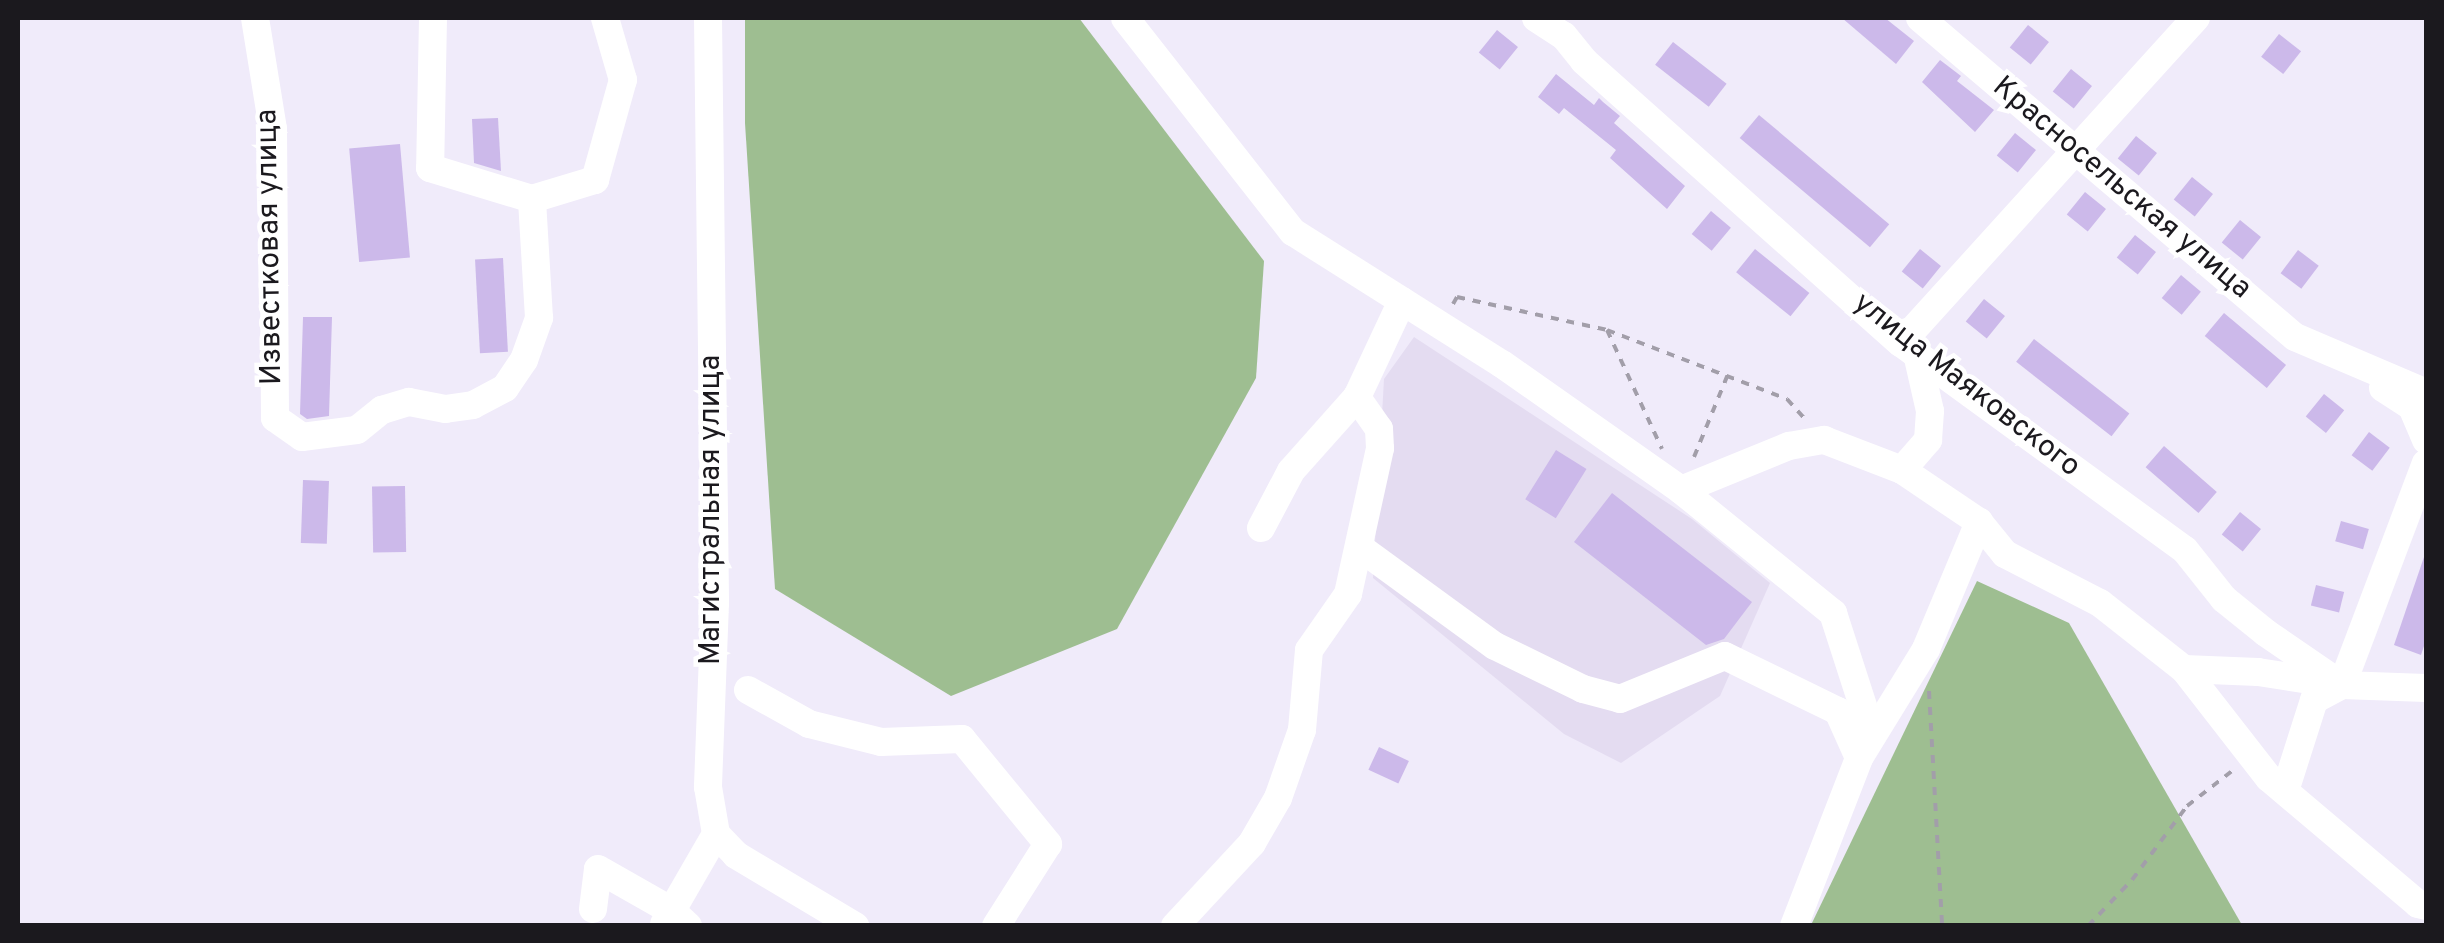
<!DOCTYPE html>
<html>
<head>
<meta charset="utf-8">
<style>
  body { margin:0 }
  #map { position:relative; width:2444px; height:943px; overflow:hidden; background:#f0ebfa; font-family:Overpass,sans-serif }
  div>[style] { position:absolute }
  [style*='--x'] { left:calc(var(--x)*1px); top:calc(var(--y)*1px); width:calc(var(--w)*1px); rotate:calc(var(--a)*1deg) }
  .industrial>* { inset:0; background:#e4dcf1 }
  .forest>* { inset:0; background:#9ebe91 }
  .building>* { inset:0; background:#ccb9ea; transform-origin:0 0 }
  .path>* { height:4px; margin-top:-2px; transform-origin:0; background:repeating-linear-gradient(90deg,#a29ea9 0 8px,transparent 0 16px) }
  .minor>* { height:28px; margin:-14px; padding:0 14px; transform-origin:14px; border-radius:14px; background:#fff }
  span { translate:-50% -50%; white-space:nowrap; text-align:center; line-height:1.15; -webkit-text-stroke:9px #fff; paint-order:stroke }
  .street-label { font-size:30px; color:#1b191e }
  .frame { position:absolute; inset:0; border:20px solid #1b191e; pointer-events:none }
</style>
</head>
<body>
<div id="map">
  <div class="industrial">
    <div style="clip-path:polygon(1414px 337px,1692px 519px,1770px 583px,1720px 696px,1621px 763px,1564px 734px,1373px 578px,1384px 379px)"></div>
  </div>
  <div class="forest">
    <div style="clip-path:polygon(745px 18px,1079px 18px,1264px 261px,1256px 378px,1117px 629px,951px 696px,775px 589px,745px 123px)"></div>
    <div style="clip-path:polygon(1977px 581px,2069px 623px,2242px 925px,1811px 925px)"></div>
  </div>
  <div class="building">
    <div style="clip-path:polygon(1842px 18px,1885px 18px,1914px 41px,1896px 64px)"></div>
    <div style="left:2028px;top:25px;width:27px;height:29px;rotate:39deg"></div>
    <div style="left:1497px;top:30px;width:27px;height:29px;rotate:39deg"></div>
    <div style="left:2279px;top:34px;width:28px;height:29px;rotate:38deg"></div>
    <div style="left:1673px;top:42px;width:68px;height:29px;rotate:38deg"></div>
    <div style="clip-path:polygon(1940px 60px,1961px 76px,1957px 81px,1994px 110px,1975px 132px,1922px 82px)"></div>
    <div style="left:2071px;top:69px;width:27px;height:29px;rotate:39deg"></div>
    <div style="clip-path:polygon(1556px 74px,1594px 105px,1599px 98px,1603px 102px,1620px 116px,1614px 123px,1685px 186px,1667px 209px,1610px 158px,1616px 150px,1564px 108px,1559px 114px,1538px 97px)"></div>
    <div style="left:1759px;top:115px;width:170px;height:30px;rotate:40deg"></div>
    <div style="clip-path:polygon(498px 118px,501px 171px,474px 163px,472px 119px)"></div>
    <div style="left:2015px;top:133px;width:27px;height:29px;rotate:39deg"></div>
    <div style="left:2136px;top:136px;width:27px;height:29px;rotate:39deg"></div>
    <div style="left:400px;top:144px;width:114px;height:51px;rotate:85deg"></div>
    <div style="left:2192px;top:177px;width:27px;height:29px;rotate:39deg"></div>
    <div style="left:2085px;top:192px;width:27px;height:29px;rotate:39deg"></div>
    <div style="left:1711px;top:211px;width:26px;height:30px;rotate:40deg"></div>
    <div style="left:2240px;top:220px;width:27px;height:29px;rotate:39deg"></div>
    <div style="left:2135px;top:235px;width:27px;height:29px;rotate:39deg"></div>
    <div style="left:1755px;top:249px;width:70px;height:30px;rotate:39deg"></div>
    <div style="left:1920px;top:249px;width:27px;height:29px;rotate:39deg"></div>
    <div style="left:2298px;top:250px;width:26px;height:29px;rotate:37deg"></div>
    <div style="left:503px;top:258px;width:94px;height:28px;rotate:87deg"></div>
    <div style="left:2181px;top:275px;width:26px;height:30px;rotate:40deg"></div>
    <div style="left:1984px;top:299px;width:27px;height:29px;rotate:39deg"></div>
    <div style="left:2224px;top:313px;width:81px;height:30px;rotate:40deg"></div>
    <div style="clip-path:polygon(303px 317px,332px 317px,329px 416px,307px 419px,300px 414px)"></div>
    <div style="left:2034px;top:339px;width:121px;height:29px;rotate:38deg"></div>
    <div style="left:2324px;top:394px;width:26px;height:29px;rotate:39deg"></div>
    <div style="left:2369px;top:432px;width:26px;height:29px;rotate:37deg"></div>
    <div style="left:2164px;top:446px;width:70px;height:28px;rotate:41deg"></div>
    <div style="left:1556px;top:450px;width:36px;height:58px;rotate:32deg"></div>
    <div style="left:303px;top:480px;width:26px;height:63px;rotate:2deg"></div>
    <div style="left:405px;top:486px;width:66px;height:33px;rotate:89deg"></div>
    <div style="clip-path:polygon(1612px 493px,1752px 602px,1724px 639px,1706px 645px,1574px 542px)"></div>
    <div style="left:2240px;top:512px;width:27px;height:29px;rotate:39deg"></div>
    <div style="left:2341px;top:521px;width:29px;height:21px;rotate:16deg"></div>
    <div style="clip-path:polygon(2424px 557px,2426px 640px,2421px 655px,2394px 645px)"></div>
    <div style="left:2316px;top:585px;width:29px;height:21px;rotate:14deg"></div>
    <div style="left:1379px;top:747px;width:33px;height:25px;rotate:25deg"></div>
  </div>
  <div class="path">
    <div style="--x:1453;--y:304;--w:8;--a:-60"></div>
    <div style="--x:1457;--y:297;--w:154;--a:12.4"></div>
    <div style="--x:1607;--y:330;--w:193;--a:21"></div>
    <div style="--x:1787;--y:399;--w:27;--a:48"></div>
    <div style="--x:1607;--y:330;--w:131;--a:65.2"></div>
    <div style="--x:1694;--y:457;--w:90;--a:-67.7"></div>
    <div style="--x:1929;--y:691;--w:235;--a:86.8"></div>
    <div style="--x:2088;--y:926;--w:64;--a:-46.3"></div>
    <div style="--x:2132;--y:880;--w:92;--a:-53.4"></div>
    <div style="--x:2187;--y:806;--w:57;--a:-37.9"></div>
  </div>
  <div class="minor">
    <div style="--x:255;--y:18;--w:112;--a:80.8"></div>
    <div style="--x:273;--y:129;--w:289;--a:89.6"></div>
    <div style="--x:275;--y:418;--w:33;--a:35"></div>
    <div style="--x:302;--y:437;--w:55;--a:-7.3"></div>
    <div style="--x:357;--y:430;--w:32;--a:-39"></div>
    <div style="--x:382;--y:410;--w:28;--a:-17"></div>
    <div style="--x:409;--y:402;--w:37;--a:11"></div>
    <div style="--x:445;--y:409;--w:28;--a:-8"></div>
    <div style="--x:473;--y:405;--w:36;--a:-28"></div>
    <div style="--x:505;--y:388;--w:34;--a:-56"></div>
    <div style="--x:524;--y:360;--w:45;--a:-70.3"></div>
    <div style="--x:539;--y:318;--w:119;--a:-93.4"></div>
    <div style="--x:433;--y:18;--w:150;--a:91.1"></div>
    <div style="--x:430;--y:168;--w:107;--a:16.9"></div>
    <div style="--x:532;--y:199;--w:66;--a:-16.8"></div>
    <div style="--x:595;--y:180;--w:104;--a:-74.4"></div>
    <div style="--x:623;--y:80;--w:65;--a:-106.2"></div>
    <div style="--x:708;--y:18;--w:585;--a:89.31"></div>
    <div style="--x:715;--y:603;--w:184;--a:92.2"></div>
    <div style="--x:708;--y:787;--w:48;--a:80.3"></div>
    <div style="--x:716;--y:834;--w:29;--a:46"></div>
    <div style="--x:736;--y:855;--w:139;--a:30.8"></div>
    <div style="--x:1125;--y:18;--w:272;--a:51.9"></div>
    <div style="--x:1293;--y:232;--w:247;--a:32.3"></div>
    <div style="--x:1502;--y:364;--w:219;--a:35.1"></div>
    <div style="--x:1681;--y:490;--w:117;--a:-22.2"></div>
    <div style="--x:1789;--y:446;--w:36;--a:-10"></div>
    <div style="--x:1824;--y:440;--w:84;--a:21"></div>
    <div style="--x:1902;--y:470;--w:40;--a:-49"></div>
    <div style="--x:1928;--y:440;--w:29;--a:-86"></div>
    <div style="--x:1930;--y:411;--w:58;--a:-102.8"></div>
    <div style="--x:1536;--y:18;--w:33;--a:33"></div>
    <div style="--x:1564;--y:36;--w:32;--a:51"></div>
    <div style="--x:1584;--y:61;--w:424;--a:41.7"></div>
    <div style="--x:1901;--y:343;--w:351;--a:36.1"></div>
    <div style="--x:2185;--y:550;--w:63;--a:51.5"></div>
    <div style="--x:2224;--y:599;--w:54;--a:39"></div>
    <div style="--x:2266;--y:633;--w:92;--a:34.4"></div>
    <div style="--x:2342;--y:685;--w:84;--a:2"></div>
    <div style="--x:1920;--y:18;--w:492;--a:40.4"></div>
    <div style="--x:2295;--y:337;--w:142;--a:23.1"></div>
    <div style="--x:1901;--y:343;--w:439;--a:-47.8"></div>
    <div style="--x:2383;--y:388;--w:35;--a:33"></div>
    <div style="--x:2412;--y:407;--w:36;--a:67"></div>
    <div style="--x:1902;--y:470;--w:93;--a:34"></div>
    <div style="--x:1979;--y:522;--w:41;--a:50.9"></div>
    <div style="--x:2005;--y:554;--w:107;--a:27.3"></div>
    <div style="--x:2100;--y:603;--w:107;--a:38.2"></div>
    <div style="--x:2184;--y:669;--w:138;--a:52.1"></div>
    <div style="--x:2269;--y:778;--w:195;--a:40.2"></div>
    <div style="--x:2418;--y:904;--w:8;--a:14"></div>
    <div style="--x:1681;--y:490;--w:196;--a:39"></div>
    <div style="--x:1833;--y:613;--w:127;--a:72.1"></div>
    <div style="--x:1261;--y:528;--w:64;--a:-62.2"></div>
    <div style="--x:1291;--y:471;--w:99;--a:-48.3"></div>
    <div style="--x:1359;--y:547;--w:168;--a:36.1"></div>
    <div style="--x:1495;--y:646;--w:98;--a:26"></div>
    <div style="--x:1583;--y:689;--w:38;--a:15"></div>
    <div style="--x:1620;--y:699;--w:113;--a:-22.3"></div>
    <div style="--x:1725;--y:656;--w:126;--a:26"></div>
    <div style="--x:1838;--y:711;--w:51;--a:65.9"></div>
    <div style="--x:2184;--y:669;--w:74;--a:2.3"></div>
    <div style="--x:2258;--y:672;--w:73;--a:8.7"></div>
    <div style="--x:2342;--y:685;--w:237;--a:-69.3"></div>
    <div style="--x:748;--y:690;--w:70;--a:29.1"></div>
    <div style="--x:809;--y:724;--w:74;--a:14"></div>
    <div style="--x:881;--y:742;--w:81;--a:-2.1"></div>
    <div style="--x:962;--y:739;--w:136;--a:50.7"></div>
    <div style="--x:1048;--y:844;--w:97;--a:122.4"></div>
    <div style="--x:2285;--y:791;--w:96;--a:-72.3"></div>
    <div style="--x:2314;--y:700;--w:32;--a:-28"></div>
    <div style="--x:593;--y:909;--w:40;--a:-82.9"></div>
    <div style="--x:598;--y:869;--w:85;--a:29.6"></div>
    <div style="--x:672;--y:911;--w:22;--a:43"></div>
    <div style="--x:664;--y:924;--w:104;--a:-60"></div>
    <div style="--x:1175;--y:926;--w:113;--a:-47.1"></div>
    <div style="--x:1252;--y:843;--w:52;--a:-60"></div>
    <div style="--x:1278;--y:798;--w:72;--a:-70.6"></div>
    <div style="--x:1302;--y:730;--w:80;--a:-85"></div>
    <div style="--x:1309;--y:650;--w:68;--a:-55.1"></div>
    <div style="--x:1348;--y:594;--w:149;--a:-77.6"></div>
    <div style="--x:1380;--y:448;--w:19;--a:-93"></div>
    <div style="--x:1379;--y:429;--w:39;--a:-125"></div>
    <div style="--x:1357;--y:397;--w:106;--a:-64.9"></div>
    <div style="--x:1794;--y:926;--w:180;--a:-68.8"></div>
    <div style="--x:1859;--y:758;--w:128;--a:-58.4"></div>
    <div style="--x:1926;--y:649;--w:138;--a:-67.3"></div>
  </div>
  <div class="street-label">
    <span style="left:2121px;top:189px;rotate:40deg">Красносельская улица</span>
    <span style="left:271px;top:247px;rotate:-91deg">Известковая улица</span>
    <span style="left:1966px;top:386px;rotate:38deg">улица Маяковского</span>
    <span style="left:712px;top:510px;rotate:-90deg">Магистральная улица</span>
  </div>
  <div class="frame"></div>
</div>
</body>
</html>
